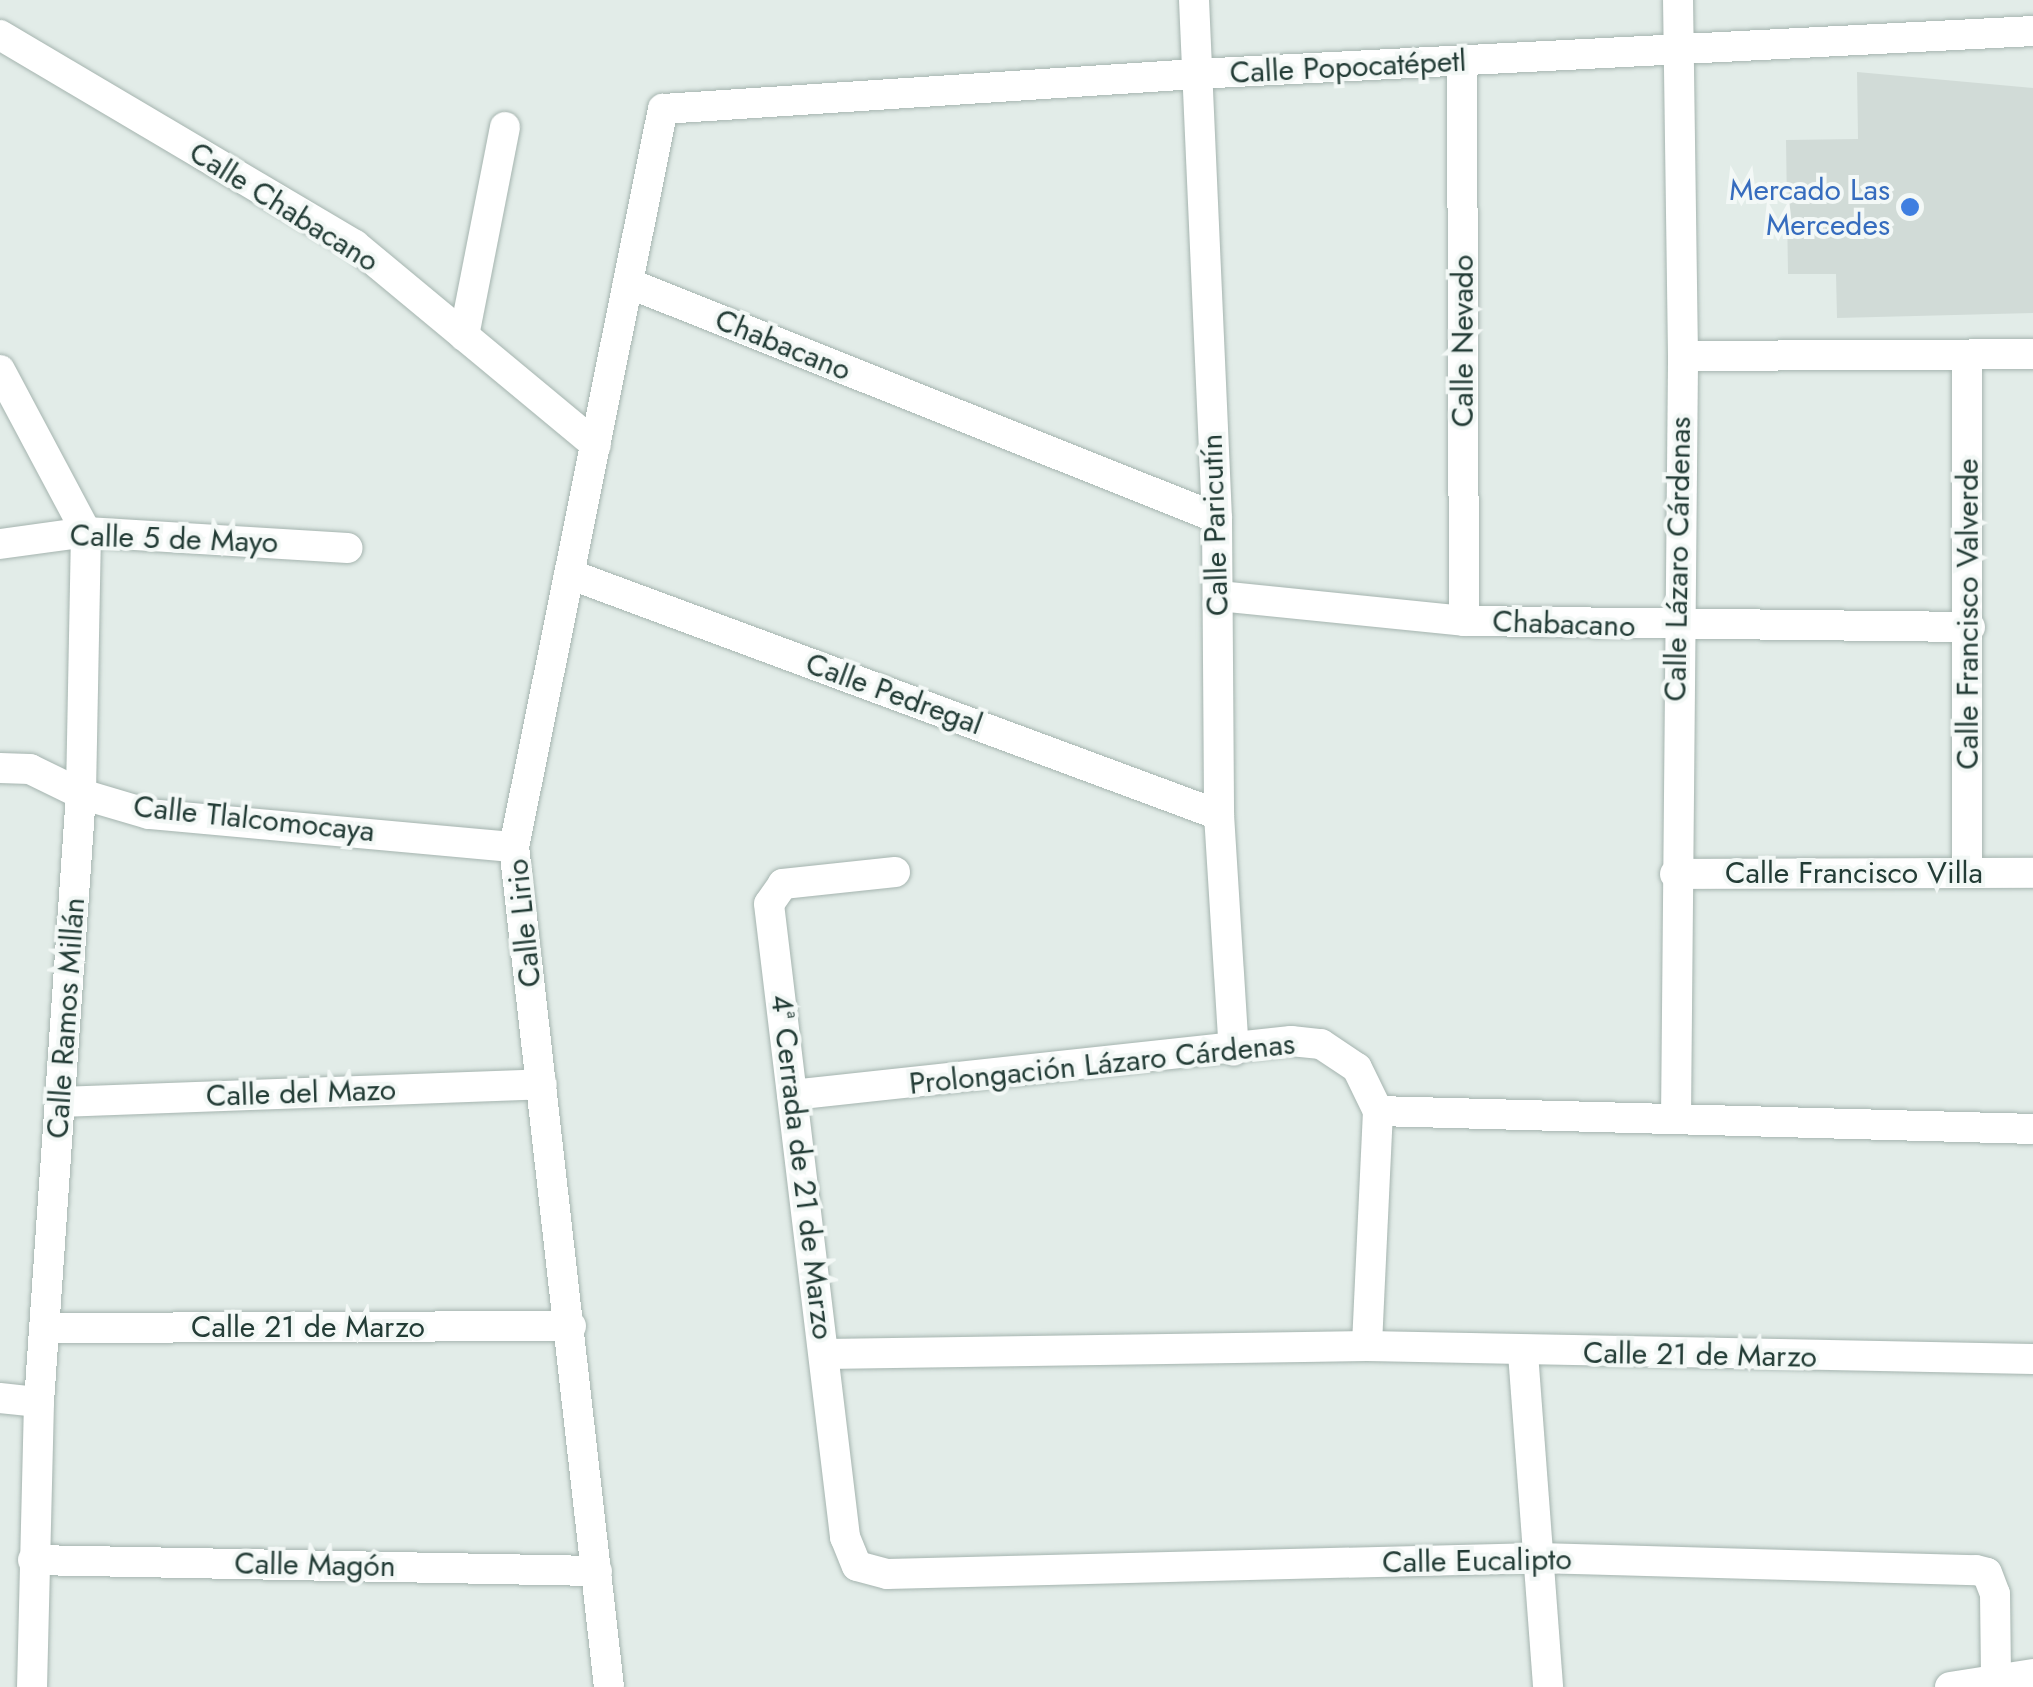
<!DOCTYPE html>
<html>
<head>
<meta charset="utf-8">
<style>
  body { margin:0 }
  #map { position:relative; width:2033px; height:1687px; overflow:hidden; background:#e2ece8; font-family:Jost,sans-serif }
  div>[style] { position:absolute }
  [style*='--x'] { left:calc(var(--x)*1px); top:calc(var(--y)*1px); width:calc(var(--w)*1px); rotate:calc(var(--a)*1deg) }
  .built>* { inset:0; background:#d1dbd7 }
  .roads { filter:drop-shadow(0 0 2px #a5b4af) drop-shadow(0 0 2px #a5b4af) }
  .minor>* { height:30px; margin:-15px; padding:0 15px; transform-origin:15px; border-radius:15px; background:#fff }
  .tertiary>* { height:30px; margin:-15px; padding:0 15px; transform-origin:15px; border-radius:15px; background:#fff }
  .dots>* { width:28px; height:28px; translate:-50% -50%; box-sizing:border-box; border:5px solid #f3f8f6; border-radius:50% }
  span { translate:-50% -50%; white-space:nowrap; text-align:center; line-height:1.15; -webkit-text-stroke:8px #f3f8f6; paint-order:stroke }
  .street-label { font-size:30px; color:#233c36 }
  .shop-label { font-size:30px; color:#366cbe }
  .right { translate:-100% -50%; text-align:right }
</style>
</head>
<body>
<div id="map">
  <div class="built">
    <div style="clip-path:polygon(1857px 72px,2033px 88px,2033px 313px,1837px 318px,1836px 274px,1788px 274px,1786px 140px,1858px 139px)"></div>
  </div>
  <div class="roads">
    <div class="minor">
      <div style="--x:1194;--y:0;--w:519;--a:87.46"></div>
      <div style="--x:1217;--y:518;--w:297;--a:89.6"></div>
      <div style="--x:1219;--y:815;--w:236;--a:86.4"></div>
      <div style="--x:0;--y:35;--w:412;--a:30.6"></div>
      <div style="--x:355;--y:245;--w:313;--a:39.7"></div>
      <div style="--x:1462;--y:61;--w:560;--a:89.8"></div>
      <div style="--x:628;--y:283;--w:634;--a:21.75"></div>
      <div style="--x:464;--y:336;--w:213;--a:-78.9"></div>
      <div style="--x:1683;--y:356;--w:350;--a:-0.3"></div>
      <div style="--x:0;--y:370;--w:183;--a:62"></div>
      <div style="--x:86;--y:532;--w:262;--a:91.1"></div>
      <div style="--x:81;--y:794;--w:609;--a:93.95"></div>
      <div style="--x:39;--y:1402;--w:285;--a:91.4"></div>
      <div style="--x:0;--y:544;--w:87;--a:-7.9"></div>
      <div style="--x:86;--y:532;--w:262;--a:3.5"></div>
      <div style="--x:569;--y:574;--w:693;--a:20.34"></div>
      <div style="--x:1219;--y:596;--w:246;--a:5.8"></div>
      <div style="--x:1464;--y:621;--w:506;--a:0.68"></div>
      <div style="--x:0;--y:768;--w:30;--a:2"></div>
      <div style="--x:30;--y:769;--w:57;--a:26.1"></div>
      <div style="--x:81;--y:794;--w:71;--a:16.4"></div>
      <div style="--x:149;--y:814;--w:366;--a:5.2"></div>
      <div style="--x:895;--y:872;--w:113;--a:173.9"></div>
      <div style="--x:783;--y:884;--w:24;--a:125"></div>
      <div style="--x:769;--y:904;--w:638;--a:83.15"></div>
      <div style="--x:845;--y:1537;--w:31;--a:68"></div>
      <div style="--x:857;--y:1566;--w:31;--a:15"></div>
      <div style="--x:887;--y:1574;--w:652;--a:-1.41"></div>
      <div style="--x:1539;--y:1558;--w:437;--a:1.6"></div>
      <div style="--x:1976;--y:1570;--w:11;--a:15"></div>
      <div style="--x:1987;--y:1573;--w:22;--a:69"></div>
      <div style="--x:1995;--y:1594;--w:87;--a:89.3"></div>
      <div style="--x:1967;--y:873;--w:518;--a:-90"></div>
      <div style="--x:1675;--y:874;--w:358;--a:-0.2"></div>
      <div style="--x:792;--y:1095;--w:502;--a:-6.18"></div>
      <div style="--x:1291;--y:1041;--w:30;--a:6"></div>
      <div style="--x:1321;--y:1044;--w:43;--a:33.7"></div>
      <div style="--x:1357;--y:1068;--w:48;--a:64"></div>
      <div style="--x:1378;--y:1111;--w:235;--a:92.7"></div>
      <div style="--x:61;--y:1102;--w:481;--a:-2.1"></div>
      <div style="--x:1378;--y:1111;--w:655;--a:1.57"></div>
      <div style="--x:1676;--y:1119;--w:763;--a:-89.47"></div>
      <div style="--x:1683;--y:356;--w:356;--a:-90.8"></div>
      <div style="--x:45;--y:1328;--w:526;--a:-0.22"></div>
      <div style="--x:1523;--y:1353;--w:335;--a:85.7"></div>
      <div style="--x:825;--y:1354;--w:542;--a:-0.85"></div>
      <div style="--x:1367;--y:1346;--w:666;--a:1.12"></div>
      <div style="--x:0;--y:1398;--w:39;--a:6"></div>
      <div style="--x:33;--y:1560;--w:564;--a:1.12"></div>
      <div style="--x:609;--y:1687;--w:845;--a:-96.45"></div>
      <div style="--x:514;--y:847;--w:753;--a:-78.59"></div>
      <div style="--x:663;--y:109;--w:534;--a:-3.76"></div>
      <div style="--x:1196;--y:74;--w:838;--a:-2.94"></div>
    </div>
    <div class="tertiary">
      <div style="--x:1950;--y:1687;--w:84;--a:-8.9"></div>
    </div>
  </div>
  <div class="dots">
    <div style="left:1910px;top:207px;background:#3f7fe0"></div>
  </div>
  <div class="street-label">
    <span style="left:1348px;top:67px;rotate:-3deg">Calle Popocatépetl</span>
    <span style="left:284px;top:207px;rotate:32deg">Calle Chabacano</span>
    <span style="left:1463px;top:341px;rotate:-90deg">Calle Nevado</span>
    <span style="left:783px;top:345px;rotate:22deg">Chabacano</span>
    <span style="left:1215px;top:525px;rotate:-92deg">Calle Paricutín</span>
    <span style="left:174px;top:539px;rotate:2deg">Calle 5 de Mayo</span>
    <span style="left:1678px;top:559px;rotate:-89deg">Calle Lázaro Cárdenas</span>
    <span style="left:1968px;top:614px;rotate:-90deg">Calle Francisco Valverde</span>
    <span style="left:1564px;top:624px;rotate:2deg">Chabacano</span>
    <span style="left:894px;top:694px;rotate:20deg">Calle Pedregal</span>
    <span style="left:254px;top:819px;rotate:6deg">Calle Tlalcomocaya</span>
    <span style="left:1854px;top:873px">Calle Francisco Villa</span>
    <span style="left:524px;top:923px;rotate:-96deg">Calle Lirio</span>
    <span style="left:66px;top:1018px;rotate:-86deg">Calle Ramos Millán</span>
    <span style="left:1102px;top:1064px;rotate:-6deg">Prolongación Lázaro Cárdenas</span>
    <span style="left:301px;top:1093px;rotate:-2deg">Calle del Mazo</span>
    <span style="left:802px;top:1167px;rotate:83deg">4ª Cerrada de 21 de Marzo</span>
    <span style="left:308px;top:1327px">Calle 21 de Marzo</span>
    <span style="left:1700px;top:1355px;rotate:1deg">Calle 21 de Marzo</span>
    <span style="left:1477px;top:1561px;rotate:-1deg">Calle Eucalipto</span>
    <span style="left:315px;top:1565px;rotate:1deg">Calle Magón</span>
  </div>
  <div class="shop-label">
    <span class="right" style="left:1890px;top:207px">Mercado Las<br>Mercedes</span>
  </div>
</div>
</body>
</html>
